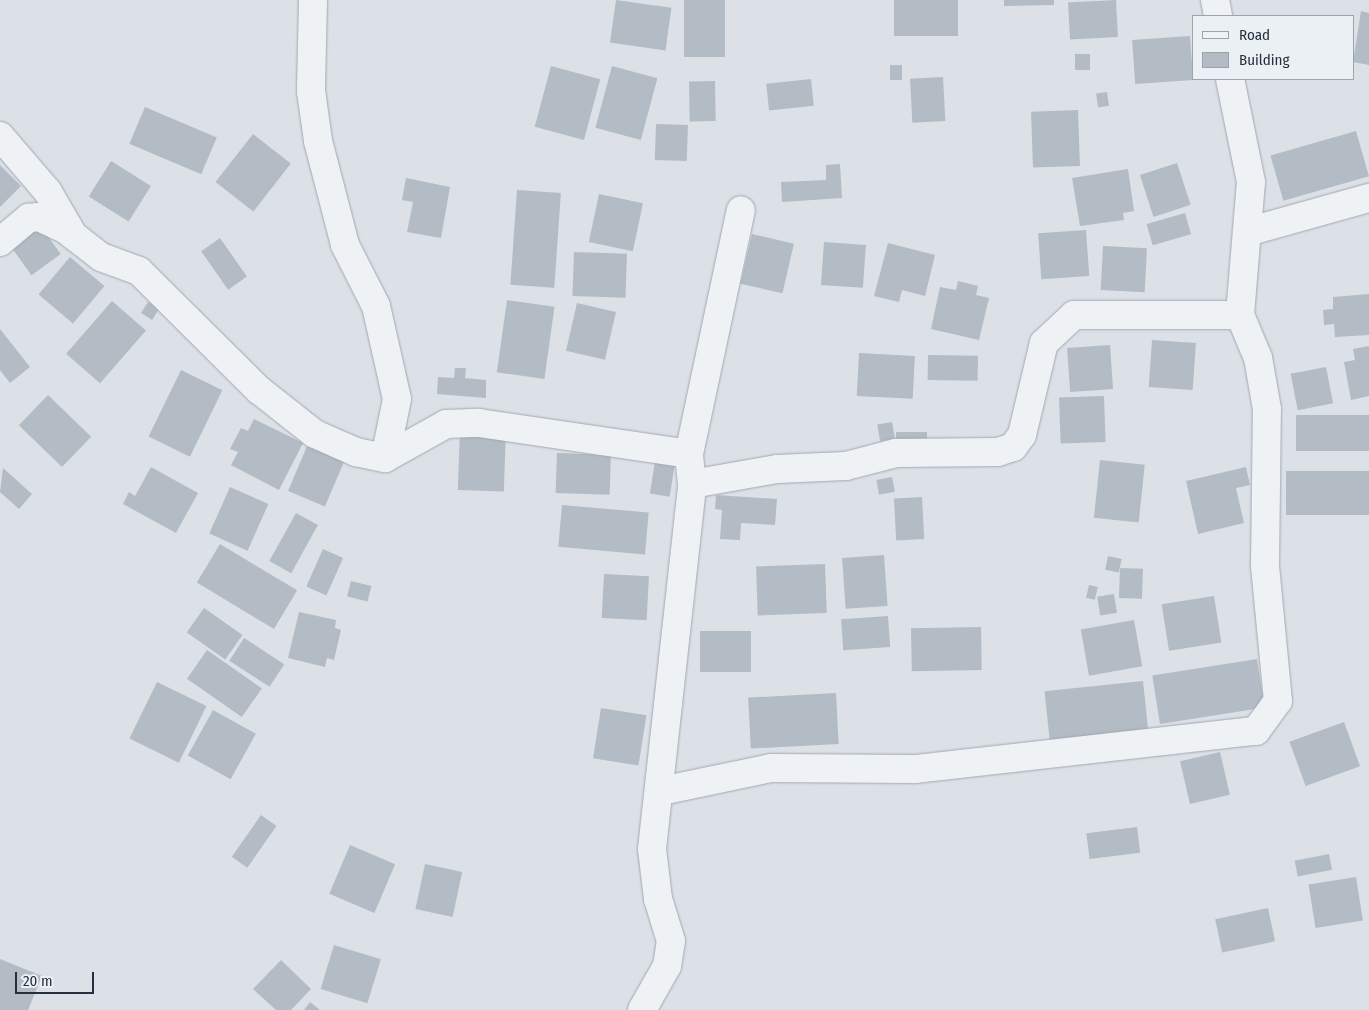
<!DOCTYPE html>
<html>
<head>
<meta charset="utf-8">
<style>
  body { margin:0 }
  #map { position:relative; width:1369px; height:1010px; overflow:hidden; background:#dce1e7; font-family:"Fira Sans Condensed",sans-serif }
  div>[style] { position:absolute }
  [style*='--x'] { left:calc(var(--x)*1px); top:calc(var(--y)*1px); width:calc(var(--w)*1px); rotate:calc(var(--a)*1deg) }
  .building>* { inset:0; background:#b3bbc4; transform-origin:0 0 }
  .roads { filter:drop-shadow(0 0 1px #a1a8b1) drop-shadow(0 0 1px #a1a8b1) }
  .minor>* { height:28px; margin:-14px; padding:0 14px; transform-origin:14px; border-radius:14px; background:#eff2f5 }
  span { translate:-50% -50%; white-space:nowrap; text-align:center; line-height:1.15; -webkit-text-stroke:4px #ebf0f5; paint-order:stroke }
  .legend { position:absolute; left:1192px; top:15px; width:162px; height:65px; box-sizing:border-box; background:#ebf0f5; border:1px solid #9ca3ac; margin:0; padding:6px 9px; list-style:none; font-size:15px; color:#25303e }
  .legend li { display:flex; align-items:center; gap:10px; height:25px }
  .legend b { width:25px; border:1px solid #9ca3ac }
  .scale { position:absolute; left:15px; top:972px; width:79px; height:22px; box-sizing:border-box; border:2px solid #25303e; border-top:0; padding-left:6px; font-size:15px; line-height:18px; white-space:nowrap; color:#25303e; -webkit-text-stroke:4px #ebf0f5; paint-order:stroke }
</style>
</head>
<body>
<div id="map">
  <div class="building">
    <div style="left:616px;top:0;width:56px;height:43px;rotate:8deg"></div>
    <div style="left:684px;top:0;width:41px;height:57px"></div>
    <div style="left:894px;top:0;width:64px;height:36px"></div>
    <div style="clip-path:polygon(1004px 0,1054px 0,1054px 5px,1004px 6px)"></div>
    <div style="left:1116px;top:0;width:37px;height:48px;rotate:87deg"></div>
    <div style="clip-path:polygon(1361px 11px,1369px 13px,1369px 65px,1353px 62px)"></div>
    <div style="left:1190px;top:36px;width:44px;height:58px;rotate:86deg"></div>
    <div style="left:1075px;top:54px;width:15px;height:16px"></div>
    <div style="left:890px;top:65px;width:12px;height:15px"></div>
    <div style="left:551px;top:66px;width:51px;height:63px;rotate:15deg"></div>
    <div style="left:612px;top:66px;width:47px;height:64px;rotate:15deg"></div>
    <div style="left:943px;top:77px;width:44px;height:33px;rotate:87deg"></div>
    <div style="left:811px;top:79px;width:27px;height:45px;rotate:84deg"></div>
    <div style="left:715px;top:81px;width:40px;height:26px;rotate:89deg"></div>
    <div style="left:1107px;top:92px;width:14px;height:11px;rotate:82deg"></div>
    <div style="left:145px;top:107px;width:78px;height:40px;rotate:23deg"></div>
    <div style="left:1078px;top:110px;width:56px;height:47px;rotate:88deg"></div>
    <div style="left:656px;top:124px;width:32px;height:36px;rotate:2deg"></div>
    <div style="left:1356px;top:131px;width:47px;height:89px;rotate:74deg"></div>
    <div style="left:253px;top:134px;width:48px;height:61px;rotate:38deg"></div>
    <div style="left:111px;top:161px;width:47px;height:42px;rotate:32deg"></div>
    <div style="left:1177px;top:163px;width:44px;height:39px;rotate:72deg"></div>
    <div style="clip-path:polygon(840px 164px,842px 198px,782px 202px,781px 182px,826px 180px,826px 165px)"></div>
    <div style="clip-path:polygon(0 165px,21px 186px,0 207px)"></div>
    <div style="clip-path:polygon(1128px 169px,1134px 211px,1123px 213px,1124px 220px,1080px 226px,1072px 178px)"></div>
    <div style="clip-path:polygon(406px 178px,450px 187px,441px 238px,407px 232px,413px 202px,402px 200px)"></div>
    <div style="left:517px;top:190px;width:44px;height:95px;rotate:4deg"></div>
    <div style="left:599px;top:194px;width:45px;height:49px;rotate:12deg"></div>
    <div style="left:1185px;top:213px;width:22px;height:40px;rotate:74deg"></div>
    <div style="left:36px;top:220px;width:42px;height:36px;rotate:54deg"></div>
    <div style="left:1086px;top:230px;width:46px;height:48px;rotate:86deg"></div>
    <div style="left:752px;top:234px;width:43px;height:51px;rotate:13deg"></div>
    <div style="left:220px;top:238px;width:47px;height:23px;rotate:55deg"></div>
    <div style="left:824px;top:242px;width:42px;height:43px;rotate:4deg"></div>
    <div style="clip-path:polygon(888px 243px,935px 255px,925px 296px,902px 290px,899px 302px,874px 296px)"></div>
    <div style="left:1103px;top:246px;width:44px;height:44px;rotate:3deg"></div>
    <div style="left:574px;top:252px;width:53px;height:44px;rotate:2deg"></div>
    <div style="left:70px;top:257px;width:45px;height:49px;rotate:40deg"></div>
    <div style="clip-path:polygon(958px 281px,978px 286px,976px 295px,989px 298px,979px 340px,931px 329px,940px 287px,956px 290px)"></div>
    <div style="clip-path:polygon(1369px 294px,1369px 335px,1335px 337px,1334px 324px,1324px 325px,1323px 310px,1333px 309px,1333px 297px)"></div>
    <div style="left:507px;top:300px;width:48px;height:73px;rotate:8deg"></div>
    <div style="left:112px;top:301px;width:45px;height:70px;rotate:41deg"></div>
    <div style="left:148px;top:302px;width:13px;height:13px;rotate:32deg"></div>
    <div style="left:577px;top:303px;width:40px;height:49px;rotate:13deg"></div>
    <div style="clip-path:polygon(0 329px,30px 367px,10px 383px,0 370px)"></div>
    <div style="left:1152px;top:340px;width:44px;height:47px;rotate:4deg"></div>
    <div style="left:1110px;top:345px;width:44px;height:43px;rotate:86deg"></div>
    <div style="clip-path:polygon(1369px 346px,1369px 396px,1351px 400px,1344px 362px,1355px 360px,1353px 349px)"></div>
    <div style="left:859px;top:353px;width:56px;height:43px;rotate:3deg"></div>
    <div style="left:928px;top:355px;width:50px;height:25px;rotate:1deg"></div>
    <div style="left:1326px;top:367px;width:37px;height:36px;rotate:79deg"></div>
    <div style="clip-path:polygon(455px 368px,466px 368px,465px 378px,486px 380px,486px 398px,437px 394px,438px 377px,454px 378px)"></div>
    <div style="left:181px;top:370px;width:46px;height:74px;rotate:26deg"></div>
    <div style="left:48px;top:395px;width:60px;height:42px;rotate:44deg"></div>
    <div style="left:1104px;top:396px;width:46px;height:45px;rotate:88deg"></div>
    <div style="left:1369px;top:415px;width:36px;height:73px;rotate:90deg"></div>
    <div style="clip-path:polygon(254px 419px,303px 443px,279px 490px,231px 465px,238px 452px,230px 449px,241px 428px,248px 431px)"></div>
    <div style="left:892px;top:422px;width:17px;height:15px;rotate:80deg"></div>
    <div style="left:460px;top:428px;width:46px;height:62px;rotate:2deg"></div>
    <div style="left:896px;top:432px;width:31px;height:18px"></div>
    <div style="left:308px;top:444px;width:40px;height:51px;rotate:23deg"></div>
    <div style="left:557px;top:453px;width:54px;height:40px;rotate:2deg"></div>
    <div style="left:656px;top:455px;width:20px;height:39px;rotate:9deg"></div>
    <div style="left:1100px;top:460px;width:45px;height:58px;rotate:6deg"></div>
    <div style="clip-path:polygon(151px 467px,198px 493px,176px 533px,123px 504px,129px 492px,135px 496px)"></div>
    <div style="clip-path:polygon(1246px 467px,1250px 485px,1236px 488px,1244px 523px,1198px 534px,1186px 481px)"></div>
    <div style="clip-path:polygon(3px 468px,32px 494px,19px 509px,0 492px)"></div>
    <div style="left:1369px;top:471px;width:44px;height:83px;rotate:90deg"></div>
    <div style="left:892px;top:477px;width:15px;height:16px;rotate:79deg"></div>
    <div style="left:230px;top:487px;width:42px;height:51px;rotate:24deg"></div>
    <div style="clip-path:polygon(716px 495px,777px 499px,775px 525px,741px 523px,740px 540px,720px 539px,722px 510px,715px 509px)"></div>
    <div style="left:922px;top:497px;width:42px;height:28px;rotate:87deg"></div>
    <div style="left:562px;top:505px;width:87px;height:42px;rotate:5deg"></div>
    <div style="left:296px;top:513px;width:25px;height:55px;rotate:29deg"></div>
    <div style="left:220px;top:544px;width:90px;height:45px;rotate:31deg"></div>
    <div style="left:323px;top:549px;width:22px;height:41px;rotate:24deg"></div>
    <div style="left:884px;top:555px;width:51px;height:42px;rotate:86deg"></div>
    <div style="left:1108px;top:556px;width:14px;height:14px;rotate:12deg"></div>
    <div style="left:825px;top:564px;width:49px;height:69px;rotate:88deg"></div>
    <div style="left:1120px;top:568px;width:23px;height:30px;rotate:2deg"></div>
    <div style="left:604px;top:574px;width:45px;height:44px;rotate:3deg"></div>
    <div style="left:351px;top:581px;width:21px;height:16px;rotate:14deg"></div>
    <div style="left:1089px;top:585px;width:9px;height:13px;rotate:13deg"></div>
    <div style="left:1114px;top:594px;width:19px;height:17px;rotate:81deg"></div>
    <div style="left:1214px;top:596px;width:47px;height:53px;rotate:81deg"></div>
    <div style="left:204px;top:608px;width:47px;height:30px;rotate:35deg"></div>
    <div style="clip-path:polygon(299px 612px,336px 620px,335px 628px,341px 630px,334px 660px,327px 658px,325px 667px,288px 658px)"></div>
    <div style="left:888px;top:616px;width:31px;height:47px;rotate:86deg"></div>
    <div style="left:1134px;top:620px;width:47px;height:54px;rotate:80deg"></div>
    <div style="left:981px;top:627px;width:43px;height:70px;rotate:89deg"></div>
    <div style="left:700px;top:631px;width:51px;height:41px"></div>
    <div style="left:244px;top:638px;width:48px;height:27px;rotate:33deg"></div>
    <div style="left:207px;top:650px;width:67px;height:35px;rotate:35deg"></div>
    <div style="left:1257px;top:659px;width:49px;height:106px;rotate:81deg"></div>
    <div style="left:1143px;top:681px;width:49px;height:99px;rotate:84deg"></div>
    <div style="left:157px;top:682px;width:55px;height:63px;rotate:26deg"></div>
    <div style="left:836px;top:693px;width:51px;height:88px;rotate:87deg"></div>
    <div style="left:601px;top:708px;width:46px;height:51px;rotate:9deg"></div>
    <div style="left:213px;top:710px;width:49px;height:52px;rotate:29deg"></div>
    <div style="left:1344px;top:722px;width:47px;height:58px;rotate:70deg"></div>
    <div style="left:1220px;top:752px;width:44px;height:41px;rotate:77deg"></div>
    <div style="left:261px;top:815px;width:19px;height:51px;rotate:35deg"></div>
    <div style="left:1137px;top:827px;width:26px;height:51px;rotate:83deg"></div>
    <div style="left:350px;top:845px;width:49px;height:53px;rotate:23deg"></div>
    <div style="left:1329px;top:854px;width:16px;height:35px;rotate:79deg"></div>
    <div style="left:425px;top:864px;width:38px;height:46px;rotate:12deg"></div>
    <div style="left:1356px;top:877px;width:44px;height:48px;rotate:81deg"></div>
    <div style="left:1268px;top:908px;width:34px;height:54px;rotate:78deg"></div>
    <div style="left:334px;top:945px;width:49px;height:46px;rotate:17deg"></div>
    <div style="clip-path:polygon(0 959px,42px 976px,28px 1010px,0 1010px)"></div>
    <div style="clip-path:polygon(281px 960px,311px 989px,291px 1010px,276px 1010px,253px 989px)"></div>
    <div style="clip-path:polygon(310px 1002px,320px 1010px,304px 1010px)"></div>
  </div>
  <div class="roads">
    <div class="minor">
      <div style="--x:313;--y:0;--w:91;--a:91.3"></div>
      <div style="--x:311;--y:91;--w:50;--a:82"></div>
      <div style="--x:318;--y:141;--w:107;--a:75.4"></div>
      <div style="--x:345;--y:245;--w:68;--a:63.1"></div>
      <div style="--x:376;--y:306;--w:95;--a:77.3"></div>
      <div style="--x:397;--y:399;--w:60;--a:101.5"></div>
      <div style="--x:1215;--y:0;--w:16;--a:79"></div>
      <div style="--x:0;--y:136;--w:74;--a:49.4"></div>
      <div style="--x:48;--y:192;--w:50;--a:59.8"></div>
      <div style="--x:1247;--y:232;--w:127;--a:-15.6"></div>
      <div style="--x:0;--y:242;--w:38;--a:-40"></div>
      <div style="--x:29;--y:218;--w:10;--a:-6"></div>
      <div style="--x:39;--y:217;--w:29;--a:25"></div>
      <div style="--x:65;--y:229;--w:46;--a:37.9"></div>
      <div style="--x:101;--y:257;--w:40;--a:20.2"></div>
      <div style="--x:139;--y:271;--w:169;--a:44.8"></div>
      <div style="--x:259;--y:390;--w:71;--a:38.2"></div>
      <div style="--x:315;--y:434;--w:45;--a:23.7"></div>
      <div style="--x:356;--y:452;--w:30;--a:12"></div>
      <div style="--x:385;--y:458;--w:70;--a:-29.1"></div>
      <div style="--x:446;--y:424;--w:33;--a:-2"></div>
      <div style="--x:479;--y:423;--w:212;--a:8.4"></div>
      <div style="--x:692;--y:484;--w:86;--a:-10"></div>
      <div style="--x:777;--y:469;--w:69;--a:-2.5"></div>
      <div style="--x:846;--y:466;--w:52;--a:-14.6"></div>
      <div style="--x:896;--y:453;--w:102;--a:-0.6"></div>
      <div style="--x:998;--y:452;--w:16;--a:-18"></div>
      <div style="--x:1013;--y:447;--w:15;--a:-53"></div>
      <div style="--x:1022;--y:435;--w:95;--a:-76.6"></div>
      <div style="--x:1044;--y:343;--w:41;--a:-43"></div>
      <div style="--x:1074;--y:315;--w:166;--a:0"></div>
      <div style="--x:661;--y:791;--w:112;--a:-11.8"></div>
      <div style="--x:771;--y:768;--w:144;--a:0.4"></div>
      <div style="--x:915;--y:769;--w:343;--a:-6.4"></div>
      <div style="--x:1256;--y:731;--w:37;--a:-54"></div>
      <div style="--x:1278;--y:701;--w:137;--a:-95.5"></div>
      <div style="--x:1265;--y:565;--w:156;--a:-89.3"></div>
      <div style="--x:1267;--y:409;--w:52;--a:-100"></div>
      <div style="--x:1258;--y:358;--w:47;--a:-112.7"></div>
      <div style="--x:1240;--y:315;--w:133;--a:-85.3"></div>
      <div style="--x:1251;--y:182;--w:105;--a:-101.5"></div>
      <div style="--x:642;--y:1010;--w:51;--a:-60.4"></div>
      <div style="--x:667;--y:966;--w:25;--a:-81"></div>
      <div style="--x:671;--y:941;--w:44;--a:-107.2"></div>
      <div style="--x:658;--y:899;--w:50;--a:-96.8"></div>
      <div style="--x:652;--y:849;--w:367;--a:-83.7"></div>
      <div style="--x:692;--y:484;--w:30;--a:-96"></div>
      <div style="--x:689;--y:454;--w:249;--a:-78"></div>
    </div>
  </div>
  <ul class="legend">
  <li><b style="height:6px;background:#eff2f5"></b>Road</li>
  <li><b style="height:14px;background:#b3bbc4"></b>Building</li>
  </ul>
  <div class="scale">20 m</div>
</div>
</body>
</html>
